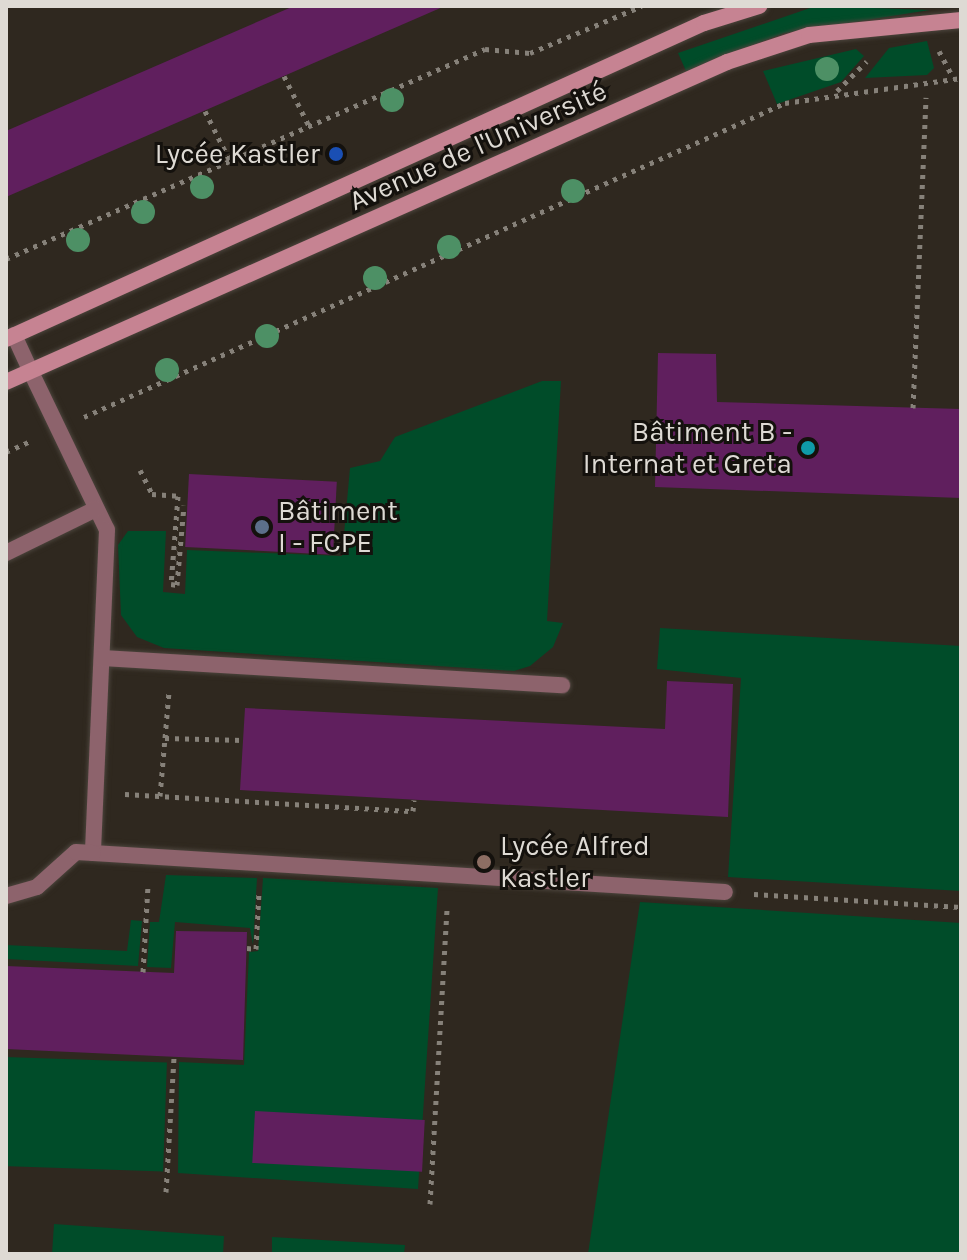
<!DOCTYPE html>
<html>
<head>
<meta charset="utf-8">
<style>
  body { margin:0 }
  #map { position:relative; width:967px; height:1260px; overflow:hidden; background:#2f281f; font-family:Karla,sans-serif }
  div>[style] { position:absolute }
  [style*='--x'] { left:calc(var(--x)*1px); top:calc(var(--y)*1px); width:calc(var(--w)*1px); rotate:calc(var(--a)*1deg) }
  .green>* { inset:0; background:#004c29; transform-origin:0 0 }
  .building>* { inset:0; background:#601f5e; transform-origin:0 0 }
  .path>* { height:5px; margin-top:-2.5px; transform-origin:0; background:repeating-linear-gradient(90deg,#868179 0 4px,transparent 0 10px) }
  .roads { filter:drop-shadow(0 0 2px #4b443c) drop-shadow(0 0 2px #4b443c) }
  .lane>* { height:16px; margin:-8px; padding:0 8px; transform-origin:8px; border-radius:8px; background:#8d636c }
  .street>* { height:16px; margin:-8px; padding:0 8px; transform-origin:8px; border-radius:8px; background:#8d636c }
  .secondary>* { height:16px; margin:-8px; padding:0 8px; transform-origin:8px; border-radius:8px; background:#c68392 }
  .trees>* { width:24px; height:24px; margin:-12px; border-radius:50%; background:#4d9065 }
  .dots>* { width:22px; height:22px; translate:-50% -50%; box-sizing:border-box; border:4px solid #14110d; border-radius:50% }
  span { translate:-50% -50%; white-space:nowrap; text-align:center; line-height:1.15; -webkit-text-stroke:6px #14110d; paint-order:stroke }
  .street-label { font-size:28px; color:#dedad4 }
  .poi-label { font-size:28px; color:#dedad4 }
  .right { translate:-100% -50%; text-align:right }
  .left { translate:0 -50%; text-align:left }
  .frame { position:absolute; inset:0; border:8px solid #dedad4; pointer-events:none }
</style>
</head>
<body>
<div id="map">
  <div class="green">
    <div style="clip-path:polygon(816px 6px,930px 10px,784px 33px,686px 71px,678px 53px)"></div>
    <div style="clip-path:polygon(927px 41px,934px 68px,927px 75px,865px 78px,889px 48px)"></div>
    <div style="clip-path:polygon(856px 49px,864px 56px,841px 82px,777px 104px,763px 71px)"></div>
    <div style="clip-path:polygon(542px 381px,561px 381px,547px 621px,563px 623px,553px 647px,530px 666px,514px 671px,164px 648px,137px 637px,121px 615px,118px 545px,128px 531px,166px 531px,163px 592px,185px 594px,187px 550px,342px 556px,350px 468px,380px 461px,395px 437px)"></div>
    <div style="clip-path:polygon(660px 628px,961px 646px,961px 891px,728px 877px,741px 678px,657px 669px)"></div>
    <div style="clip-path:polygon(166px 875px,257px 878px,253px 945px,250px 928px,175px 922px,171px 968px,147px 967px,150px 922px,159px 922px)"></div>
    <div style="clip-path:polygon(263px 878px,438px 888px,418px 1189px,178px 1173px,179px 1062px,244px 1065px,249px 952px,258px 951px)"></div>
    <div style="clip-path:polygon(640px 902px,961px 923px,961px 1254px,588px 1254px)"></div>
    <div style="clip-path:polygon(131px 920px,142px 921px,138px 966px,6px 959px,6px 945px,127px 951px)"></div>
    <div style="left:6px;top:1057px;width:161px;height:109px;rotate:2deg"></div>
    <div style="clip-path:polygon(54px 1224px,224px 1236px,223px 1254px,52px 1254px)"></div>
    <div style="clip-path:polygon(272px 1237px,405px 1245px,404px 1254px,272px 1254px)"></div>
  </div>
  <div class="building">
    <div style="clip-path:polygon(294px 6px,445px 6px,6px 197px,6px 131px)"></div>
    <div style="clip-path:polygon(658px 353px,716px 354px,717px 402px,961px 409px,961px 498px,655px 487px)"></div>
    <div style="left:189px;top:474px;width:148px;height:73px;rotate:3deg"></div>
    <div style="clip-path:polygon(667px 681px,733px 684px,728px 817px,240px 790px,245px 708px,665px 729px)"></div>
    <div style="clip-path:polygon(176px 931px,247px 932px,243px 1060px,6px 1049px,6px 966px,174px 973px)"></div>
    <div style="left:255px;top:1111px;width:170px;height:52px;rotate:3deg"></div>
  </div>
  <div class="path">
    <div style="--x:939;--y:51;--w:30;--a:62"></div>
    <div style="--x:284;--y:76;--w:56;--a:63.4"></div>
    <div style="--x:837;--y:91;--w:42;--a:-45"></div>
    <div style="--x:205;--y:111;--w:56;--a:63.4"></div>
    <div style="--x:6;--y:259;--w:523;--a:-23.67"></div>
    <div style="--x:485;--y:49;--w:45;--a:5.1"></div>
    <div style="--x:530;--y:53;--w:121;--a:-22.8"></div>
    <div style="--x:913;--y:408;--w:311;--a:-87.6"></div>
    <div style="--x:84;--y:417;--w:768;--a:-24.13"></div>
    <div style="--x:785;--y:103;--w:178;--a:-8.1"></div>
    <div style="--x:6;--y:452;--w:27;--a:-24"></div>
    <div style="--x:140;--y:470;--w:27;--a:63"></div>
    <div style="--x:152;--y:494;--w:26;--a:4"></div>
    <div style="--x:178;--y:496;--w:88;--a:94.5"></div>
    <div style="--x:171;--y:584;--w:6;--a:9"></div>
    <div style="--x:177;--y:585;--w:80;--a:-85"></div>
    <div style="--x:165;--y:738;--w:47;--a:-85.1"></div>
    <div style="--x:125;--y:794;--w:289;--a:3.4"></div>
    <div style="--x:413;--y:811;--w:11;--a:-85"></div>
    <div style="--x:160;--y:796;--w:58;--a:-85.1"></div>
    <div style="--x:165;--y:738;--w:78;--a:1.5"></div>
    <div style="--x:754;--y:894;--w:207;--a:3.6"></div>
    <div style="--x:247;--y:948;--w:9;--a:6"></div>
    <div style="--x:256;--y:949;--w:58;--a:-87"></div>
    <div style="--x:143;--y:972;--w:87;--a:-86.7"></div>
    <div style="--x:166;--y:1192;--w:135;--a:-86.6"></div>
    <div style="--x:430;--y:1204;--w:299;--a:-86.7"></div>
  </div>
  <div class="roads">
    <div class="lane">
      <div style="--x:31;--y:372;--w:175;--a:64.3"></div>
      <div style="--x:107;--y:530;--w:323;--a:92.5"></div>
      <div style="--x:93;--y:853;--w:633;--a:3.53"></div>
      <div style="--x:6;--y:553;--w:100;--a:-26.1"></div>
      <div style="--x:102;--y:658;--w:461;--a:3.4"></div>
      <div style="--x:6;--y:896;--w:32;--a:-16"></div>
      <div style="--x:37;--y:887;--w:52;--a:-41.9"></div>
      <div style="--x:76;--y:852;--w:17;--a:3"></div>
    </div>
    <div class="street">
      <div style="--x:14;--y:335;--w:41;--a:65.3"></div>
    </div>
    <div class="secondary">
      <div style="--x:6;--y:339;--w:766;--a:-24.36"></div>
      <div style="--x:704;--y:23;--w:58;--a:-17.2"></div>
      <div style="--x:6;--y:382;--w:789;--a:-23.93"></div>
      <div style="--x:727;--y:62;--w:86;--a:-18.2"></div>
      <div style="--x:809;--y:35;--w:153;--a:-5.6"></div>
    </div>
  </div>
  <div class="trees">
    <div style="left:827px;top:69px"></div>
    <div style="left:392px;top:100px"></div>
    <div style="left:202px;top:187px"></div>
    <div style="left:573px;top:191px"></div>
    <div style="left:143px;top:212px"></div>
    <div style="left:78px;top:240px"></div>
    <div style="left:449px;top:247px"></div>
    <div style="left:375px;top:278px"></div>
    <div style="left:267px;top:336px"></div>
    <div style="left:167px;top:370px"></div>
  </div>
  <div class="dots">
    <div style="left:336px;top:154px;background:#1a4fb4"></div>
    <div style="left:808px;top:448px;background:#0f9aa8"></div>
    <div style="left:262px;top:527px;background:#5c6f8a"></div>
    <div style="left:484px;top:862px;background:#8d6e63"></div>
  </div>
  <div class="street-label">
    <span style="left:478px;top:146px;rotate:-24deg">Avenue de l'Université</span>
  </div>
  <div class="poi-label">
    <span class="right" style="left:320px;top:154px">Lycée Kastler</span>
    <span class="right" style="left:792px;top:448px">Bâtiment B -<br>Internat et Greta</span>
    <span class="left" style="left:278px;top:527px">Bâtiment<br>I - FCPE</span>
    <span class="left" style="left:500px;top:862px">Lycée Alfred<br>Kastler</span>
  </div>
  <div class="frame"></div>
</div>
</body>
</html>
